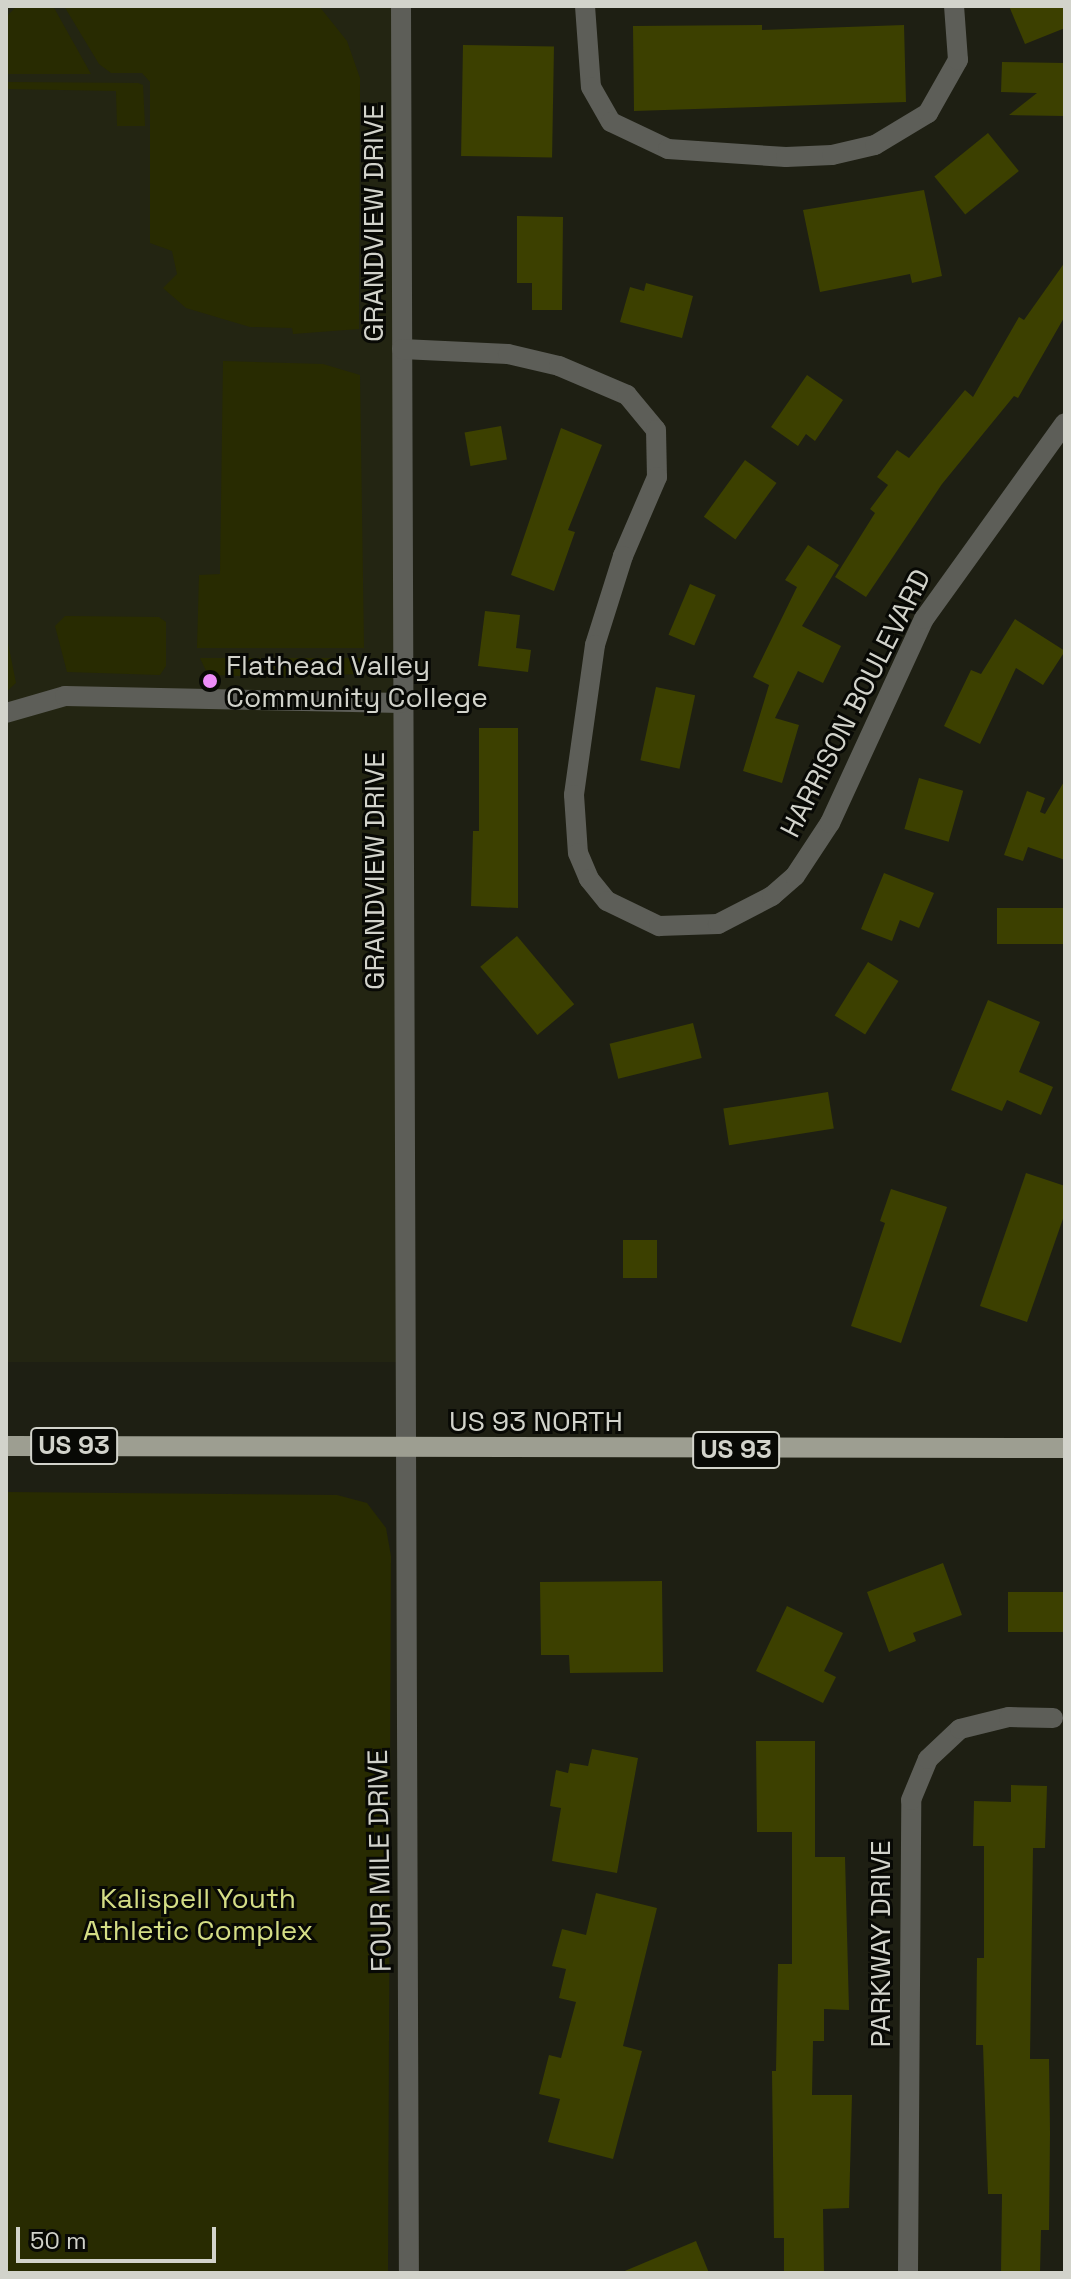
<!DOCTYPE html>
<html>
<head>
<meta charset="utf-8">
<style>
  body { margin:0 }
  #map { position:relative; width:1071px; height:2279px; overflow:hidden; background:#1e1f13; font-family:"Space Grotesk",sans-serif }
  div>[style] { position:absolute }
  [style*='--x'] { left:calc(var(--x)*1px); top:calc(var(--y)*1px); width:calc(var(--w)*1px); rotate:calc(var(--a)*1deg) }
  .built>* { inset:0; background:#232512; transform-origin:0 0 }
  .green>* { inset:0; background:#282b01 }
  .building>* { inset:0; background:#3c4000; transform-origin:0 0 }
  .minor>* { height:20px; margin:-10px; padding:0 10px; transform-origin:10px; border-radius:10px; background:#5d5e58 }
  .major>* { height:20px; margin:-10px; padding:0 10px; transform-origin:10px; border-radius:10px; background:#9d9e91 }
  .dots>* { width:22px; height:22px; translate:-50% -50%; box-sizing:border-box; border:4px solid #080905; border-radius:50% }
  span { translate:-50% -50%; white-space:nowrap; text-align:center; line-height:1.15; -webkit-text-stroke:6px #080905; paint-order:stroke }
  .shield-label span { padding:2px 6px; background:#080905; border:2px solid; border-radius:6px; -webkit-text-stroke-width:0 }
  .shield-label { font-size:26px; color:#d2d3cb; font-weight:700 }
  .street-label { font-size:28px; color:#d2d3cb }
  .poi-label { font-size:28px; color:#d2d3cb }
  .left { translate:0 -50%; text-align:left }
  .park-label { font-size:28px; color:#d4dd85 }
  .frame { position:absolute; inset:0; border:8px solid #d2d3cb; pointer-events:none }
  .scale { position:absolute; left:16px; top:2227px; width:200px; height:36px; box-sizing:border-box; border:4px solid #d2d3cb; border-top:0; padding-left:10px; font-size:24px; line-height:28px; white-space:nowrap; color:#d2d3cb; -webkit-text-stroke:6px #080905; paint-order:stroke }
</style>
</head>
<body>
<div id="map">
  <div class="built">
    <div style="left:6px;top:6px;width:404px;height:1356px"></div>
  </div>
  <div class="green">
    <div style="clip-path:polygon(17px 6px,53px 6px,91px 74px,6px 74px,6px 17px)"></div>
    <div style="clip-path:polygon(64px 6px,319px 6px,347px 41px,360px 78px,359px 329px,293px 334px,292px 328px,250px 327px,186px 308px,163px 288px,177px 274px,172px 251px,150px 243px,150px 82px,142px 73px,111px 73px,99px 64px)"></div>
    <div style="clip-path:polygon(6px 82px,138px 83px,143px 85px,145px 126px,117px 126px,116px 91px,6px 89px)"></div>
    <div style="clip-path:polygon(223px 361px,323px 364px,360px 375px,364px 648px,197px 648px,199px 575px,220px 574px)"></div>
    <div style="clip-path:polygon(65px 616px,159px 617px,166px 622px,166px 666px,160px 675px,67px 672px,55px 626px)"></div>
    <div style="clip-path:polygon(6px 633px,16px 683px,6px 692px)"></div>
    <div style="clip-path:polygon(200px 658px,364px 658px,360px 674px,265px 677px,215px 675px,206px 671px)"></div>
    <div style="clip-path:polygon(6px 1492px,337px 1495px,367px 1503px,386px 1528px,391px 1556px,388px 2273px,6px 2273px)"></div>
  </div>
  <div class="building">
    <div style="clip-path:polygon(1009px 6px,1065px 6px,1065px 28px,1025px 44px)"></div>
    <div style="clip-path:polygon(762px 25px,762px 30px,904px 25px,906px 102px,634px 111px,633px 26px)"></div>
    <div style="left:463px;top:45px;width:91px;height:111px;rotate:1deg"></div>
    <div style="clip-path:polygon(1002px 62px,1065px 63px,1065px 116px,1009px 115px,1037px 93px,1001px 92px)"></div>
    <div style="left:988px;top:133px;width:49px;height:69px;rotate:51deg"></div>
    <div style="clip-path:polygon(924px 190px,942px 276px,912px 283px,910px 274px,820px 292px,803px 210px)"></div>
    <div style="clip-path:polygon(517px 216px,563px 217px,562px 310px,532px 310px,532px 283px,517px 283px)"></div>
    <div style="clip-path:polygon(1065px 262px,1065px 316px,1018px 398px,1014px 396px,942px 484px,866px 597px,835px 577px,875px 513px,870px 509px,888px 485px,877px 477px,897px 450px,909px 458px,965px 390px,973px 397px,1019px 317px,1024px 320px)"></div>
    <div style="clip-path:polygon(646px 283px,693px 296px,682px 338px,620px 322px,630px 287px,644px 291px)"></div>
    <div style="clip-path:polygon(807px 375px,843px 400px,815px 441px,806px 434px,798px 446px,771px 427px)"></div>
    <div style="left:501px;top:426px;width:34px;height:37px;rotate:80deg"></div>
    <div style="clip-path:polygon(561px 428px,602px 445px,568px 530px,575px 532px,554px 591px,511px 575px)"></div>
    <div style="left:745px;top:460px;width:39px;height:70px;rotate:36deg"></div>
    <div style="clip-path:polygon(808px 545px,839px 565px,802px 626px,841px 646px,823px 683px,798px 671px,775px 718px,799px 725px,782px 783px,743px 771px,769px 685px,753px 677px,797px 587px,785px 580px)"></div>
    <div style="left:690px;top:584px;width:28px;height:55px;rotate:23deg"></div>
    <div style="clip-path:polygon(485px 611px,520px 615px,516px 648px,531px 650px,528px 672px,478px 666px)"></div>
    <div style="clip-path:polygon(1015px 619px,1065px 651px,1043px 685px,1016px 668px,980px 744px,944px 726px,971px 670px,981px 674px)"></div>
    <div style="left:656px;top:687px;width:40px;height:75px;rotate:12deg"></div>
    <div style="clip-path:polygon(479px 728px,518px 728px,518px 908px,471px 906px,473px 831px,479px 831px)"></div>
    <div style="left:919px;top:778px;width:46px;height:53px;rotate:16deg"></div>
    <div style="clip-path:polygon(1065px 780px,1065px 860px,1028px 847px,1023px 861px,1004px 855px,1027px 791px,1045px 798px,1040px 812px,1045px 814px)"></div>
    <div style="clip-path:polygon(884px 873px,934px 893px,919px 928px,900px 920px,892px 941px,861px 929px)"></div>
    <div style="left:1065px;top:908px;width:36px;height:68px;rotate:90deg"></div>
    <div style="left:517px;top:936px;width:89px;height:48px;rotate:50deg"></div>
    <div style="left:868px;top:962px;width:36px;height:63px;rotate:32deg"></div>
    <div style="clip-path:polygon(988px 1000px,1040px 1022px,1019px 1072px,1053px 1087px,1041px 1115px,1007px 1100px,1002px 1111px,951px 1090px)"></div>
    <div style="left:693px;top:1023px;width:36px;height:86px;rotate:76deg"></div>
    <div style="left:828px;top:1092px;width:37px;height:106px;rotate:81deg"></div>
    <div style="clip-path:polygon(1026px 1173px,1065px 1186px,1065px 1213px,1027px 1322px,980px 1306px)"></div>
    <div style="clip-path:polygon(891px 1189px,947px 1207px,901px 1343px,851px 1326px,885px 1223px,880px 1221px)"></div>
    <div style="left:657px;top:1240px;width:38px;height:34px;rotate:90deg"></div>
    <div style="clip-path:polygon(943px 1563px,962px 1615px,913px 1633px,916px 1641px,889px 1652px,867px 1592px)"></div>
    <div style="clip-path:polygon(662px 1581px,663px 1672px,570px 1673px,569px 1655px,541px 1655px,540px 1582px)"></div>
    <div style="left:1065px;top:1592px;width:40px;height:57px;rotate:90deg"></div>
    <div style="clip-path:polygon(787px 1606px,843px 1633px,824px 1671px,836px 1677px,823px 1703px,756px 1671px)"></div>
    <div style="clip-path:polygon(756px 1741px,815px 1741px,815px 1857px,845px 1857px,849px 2010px,824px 2009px,824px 2041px,813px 2041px,812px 2095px,852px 2095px,849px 2208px,823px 2209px,824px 2273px,784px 2273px,784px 2238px,774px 2238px,772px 2071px,776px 2071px,778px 1964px,792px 1964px,792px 1832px,757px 1832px)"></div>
    <div style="clip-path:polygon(592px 1749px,638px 1758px,617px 1873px,552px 1861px,561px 1808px,550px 1806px,556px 1770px,568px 1773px,570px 1763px,588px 1766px)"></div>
    <div style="clip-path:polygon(1011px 1785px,1047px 1786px,1045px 1848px,1033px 1848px,1030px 2059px,1049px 2059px,1050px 2133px,1049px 2230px,1041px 2230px,1040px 2273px,1001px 2273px,1002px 2194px,988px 2194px,983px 2045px,976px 2045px,977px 1958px,984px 1958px,984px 1846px,973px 1846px,974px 1801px,1011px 1802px)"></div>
    <div style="clip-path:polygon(596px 1893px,657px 1908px,623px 2046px,642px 2051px,613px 2159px,548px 2142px,560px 2099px,539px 2094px,549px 2055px,561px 2058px,576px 2002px,559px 1998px,566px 1969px,552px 1966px,562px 1929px,586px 1935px)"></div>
    <div style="clip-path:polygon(696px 2241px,709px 2273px,620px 2273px)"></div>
  </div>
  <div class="minor">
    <div style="--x:401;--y:6;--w:2267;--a:89.8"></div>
    <div style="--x:585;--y:6;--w:81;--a:85.8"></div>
    <div style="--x:591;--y:87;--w:40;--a:60.3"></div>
    <div style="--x:611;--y:122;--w:63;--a:25.3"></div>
    <div style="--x:668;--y:149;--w:118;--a:3.9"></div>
    <div style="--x:786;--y:157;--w:46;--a:-2.5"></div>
    <div style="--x:832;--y:155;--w:44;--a:-13.1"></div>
    <div style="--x:875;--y:145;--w:62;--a:-31.1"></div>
    <div style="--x:928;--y:113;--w:61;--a:-60.5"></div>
    <div style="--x:958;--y:60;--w:54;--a:-94.2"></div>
    <div style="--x:402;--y:349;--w:106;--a:2.7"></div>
    <div style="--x:508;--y:354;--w:52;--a:13.2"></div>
    <div style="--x:559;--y:366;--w:74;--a:23.1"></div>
    <div style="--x:627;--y:395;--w:45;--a:50.4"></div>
    <div style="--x:656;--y:430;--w:47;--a:88.8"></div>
    <div style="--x:657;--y:477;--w:86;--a:113.3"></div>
    <div style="--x:623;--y:556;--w:93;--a:107.5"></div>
    <div style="--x:595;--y:645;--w:151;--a:98"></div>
    <div style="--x:574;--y:795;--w:58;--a:86.1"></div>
    <div style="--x:578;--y:853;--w:28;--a:67"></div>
    <div style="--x:589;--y:879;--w:28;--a:51"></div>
    <div style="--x:607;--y:901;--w:58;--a:25.7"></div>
    <div style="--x:659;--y:926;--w:59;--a:-1.9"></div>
    <div style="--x:718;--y:924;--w:61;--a:-27.4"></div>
    <div style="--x:772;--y:896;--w:30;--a:-41"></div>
    <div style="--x:795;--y:876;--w:64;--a:-56.6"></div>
    <div style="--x:830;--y:823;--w:225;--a:-65.3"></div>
    <div style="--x:924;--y:619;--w:241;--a:-54.3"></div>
    <div style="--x:6;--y:713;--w:61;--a:-16.1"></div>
    <div style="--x:65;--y:696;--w:336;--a:1.2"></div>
    <div style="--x:908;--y:2273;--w:473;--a:-89.6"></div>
    <div style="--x:911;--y:1800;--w:44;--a:-67.5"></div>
    <div style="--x:928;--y:1759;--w:44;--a:-43.2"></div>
    <div style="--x:960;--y:1729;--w:50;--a:-13.8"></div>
    <div style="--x:1009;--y:1717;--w:44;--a:1.3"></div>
  </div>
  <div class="major">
    <div style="--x:6;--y:1446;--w:1059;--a:0.11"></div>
  </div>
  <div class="dots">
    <div style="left:210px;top:681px;background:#ed8cf9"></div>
  </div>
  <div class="shield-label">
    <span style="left:74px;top:1446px">US 93</span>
    <span style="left:736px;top:1450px">US 93</span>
  </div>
  <div class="street-label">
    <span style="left:373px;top:223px;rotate:-90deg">GRANDVIEW DRIVE</span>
    <span style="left:855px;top:703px;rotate:-63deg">HARRISON BOULEVARD</span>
    <span style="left:374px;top:871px;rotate:-90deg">GRANDVIEW DRIVE</span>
    <span style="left:536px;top:1421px">US 93 NORTH</span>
    <span style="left:379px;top:1861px;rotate:-91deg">FOUR MILE DRIVE</span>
    <span style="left:880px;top:1944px;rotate:-90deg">PARKWAY DRIVE</span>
  </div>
  <div class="poi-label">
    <span class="left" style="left:226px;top:681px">Flathead Valley<br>Community College</span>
  </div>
  <div class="park-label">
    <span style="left:198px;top:1914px">Kalispell Youth<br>Athletic Complex</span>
  </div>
  <div class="frame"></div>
  <div class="scale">50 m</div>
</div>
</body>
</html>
